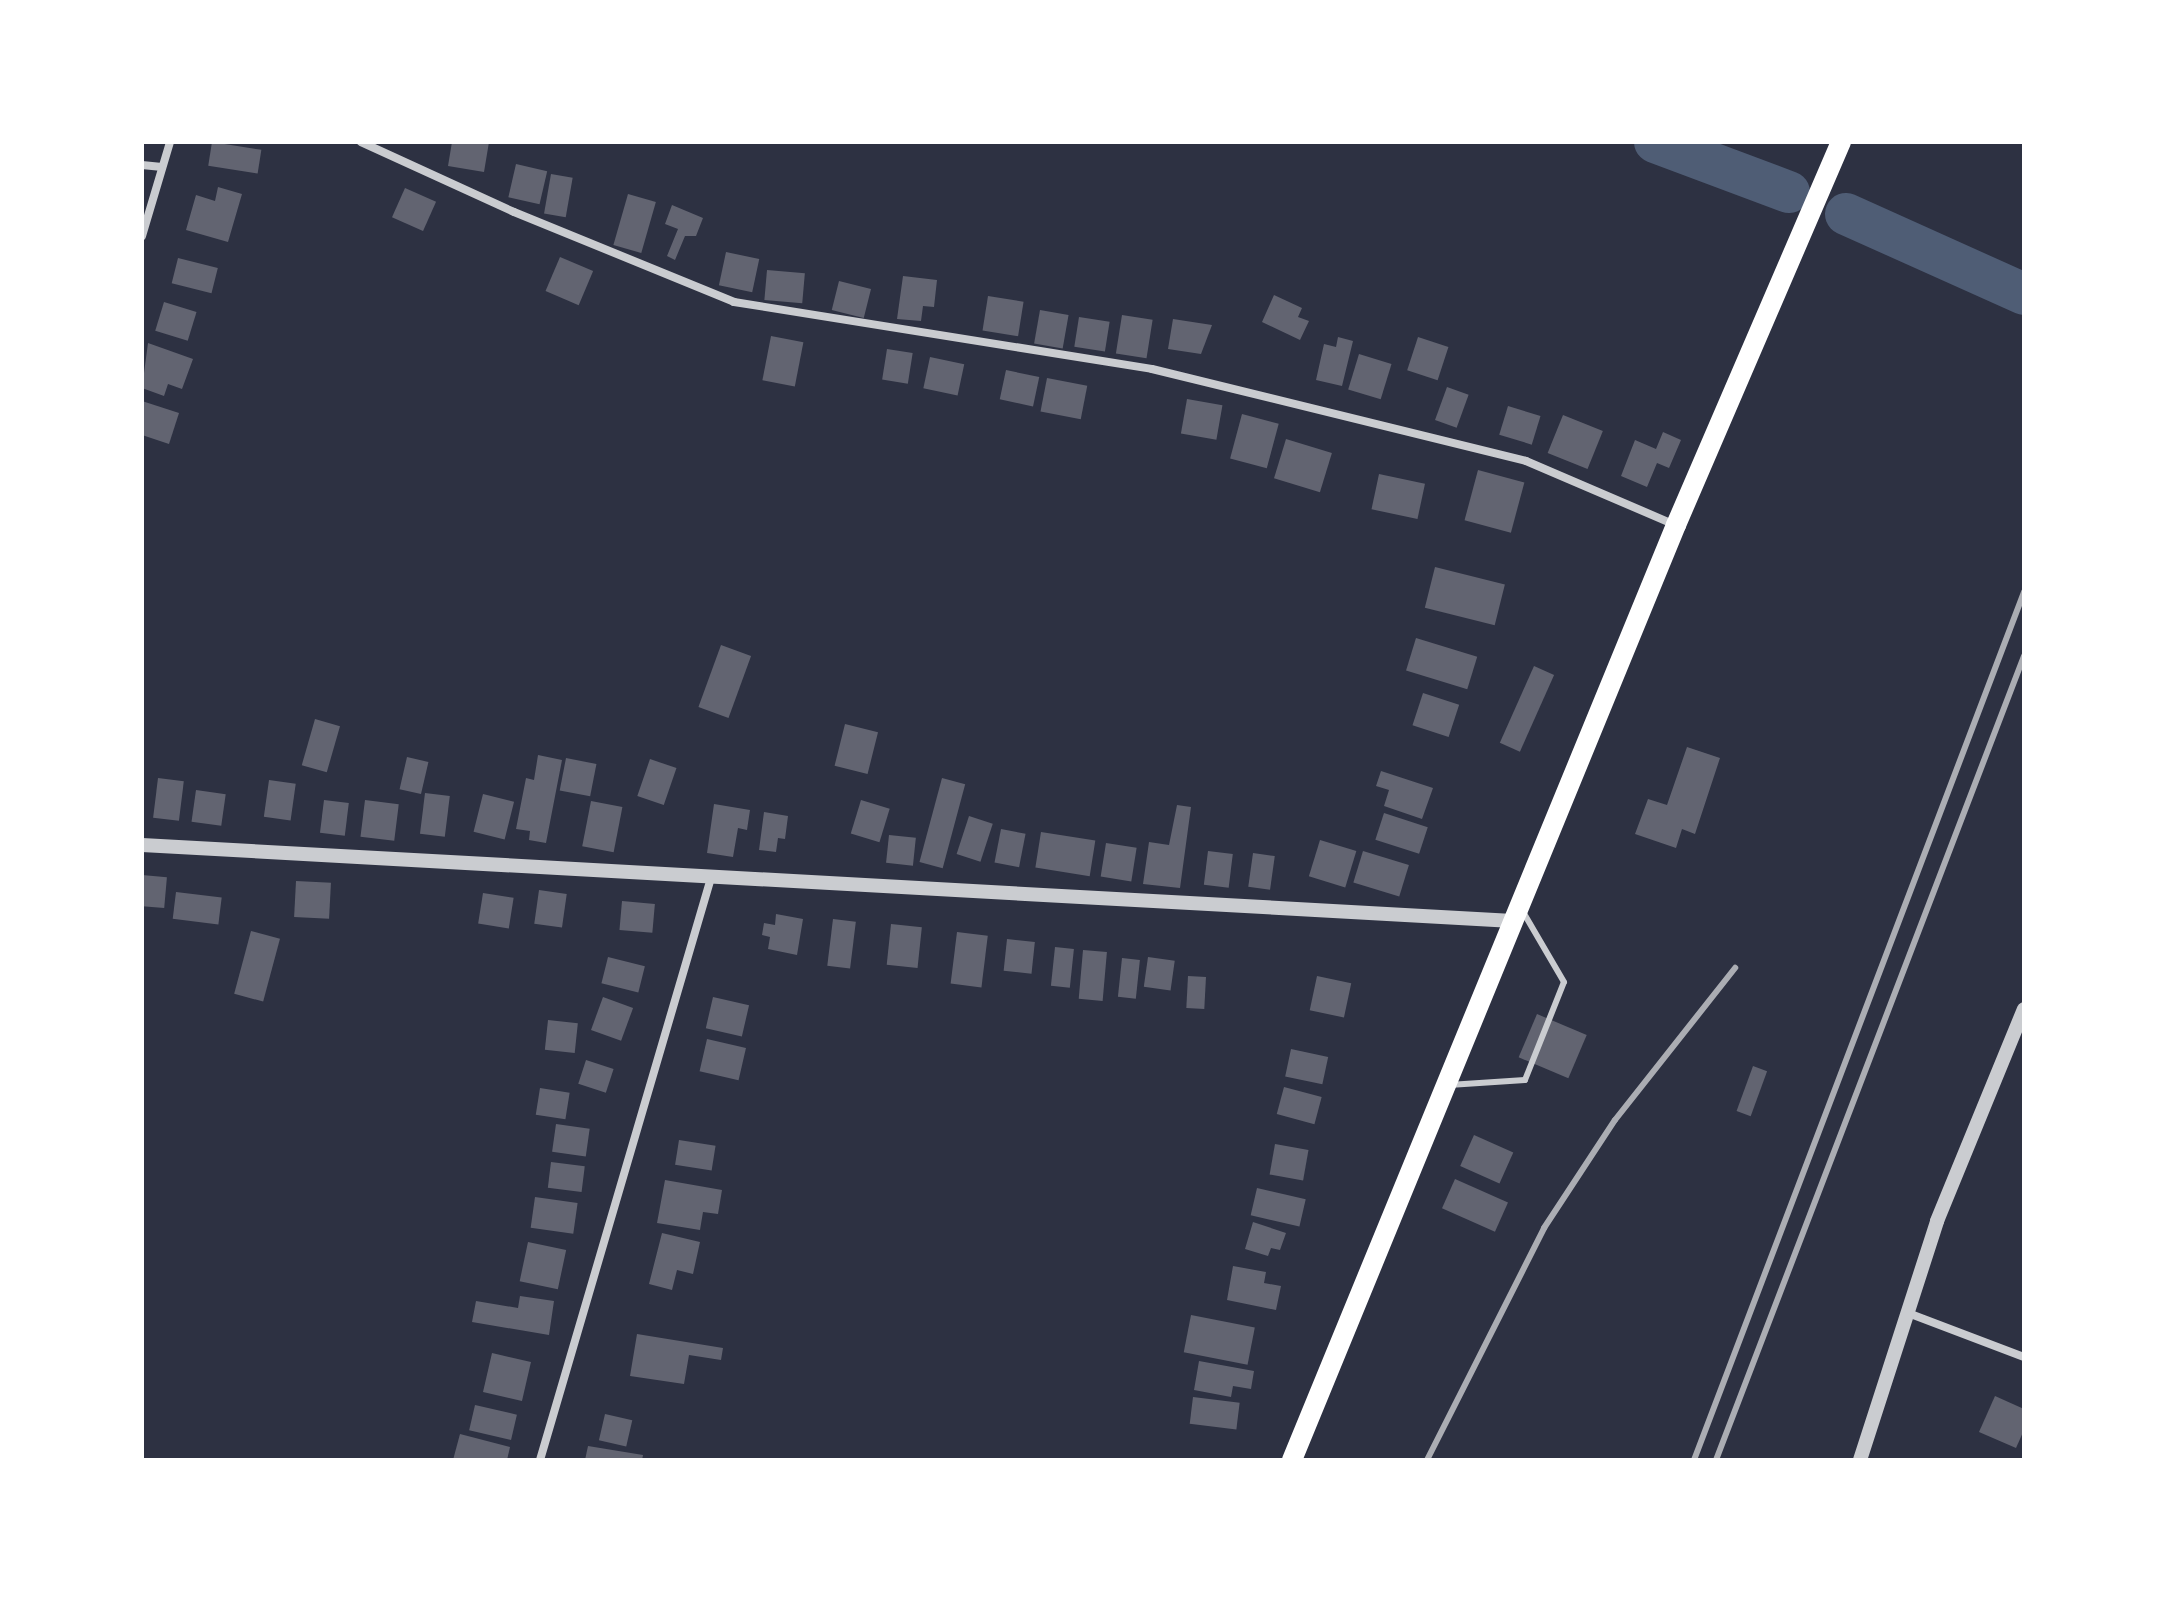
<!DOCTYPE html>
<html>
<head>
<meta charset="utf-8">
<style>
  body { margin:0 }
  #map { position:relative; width:2166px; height:1602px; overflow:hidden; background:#2d3142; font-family:"Work Sans",sans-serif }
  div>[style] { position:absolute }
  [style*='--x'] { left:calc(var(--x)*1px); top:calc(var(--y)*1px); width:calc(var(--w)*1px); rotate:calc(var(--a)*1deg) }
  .river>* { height:42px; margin:-21px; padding:0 21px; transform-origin:21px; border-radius:21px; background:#4f5d75 }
  .building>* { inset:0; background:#626471; transform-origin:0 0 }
  .service>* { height:6px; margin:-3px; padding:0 3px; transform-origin:3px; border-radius:3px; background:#caccd0 }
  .minor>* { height:8px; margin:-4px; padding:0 4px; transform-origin:4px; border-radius:4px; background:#caccd0 }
  .tertiary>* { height:14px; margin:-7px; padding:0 7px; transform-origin:7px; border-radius:7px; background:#caccd0 }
  .primary>* { height:20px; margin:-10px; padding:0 10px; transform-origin:10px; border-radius:10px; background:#fff }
  .rail>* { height:6px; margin:-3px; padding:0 3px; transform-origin:3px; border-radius:3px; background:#abadb3 }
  span { translate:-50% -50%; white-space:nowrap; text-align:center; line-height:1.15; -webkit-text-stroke:7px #fff; paint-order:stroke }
  .frame { position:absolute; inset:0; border:144px solid #fff; pointer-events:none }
</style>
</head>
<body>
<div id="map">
  <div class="river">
    <div style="--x:1655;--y:142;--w:143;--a:20.5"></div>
    <div style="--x:1846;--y:214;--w:195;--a:24.2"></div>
  </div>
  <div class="building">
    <div style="left:212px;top:142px;width:50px;height:24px;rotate:9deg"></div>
    <div style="clip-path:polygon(452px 142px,489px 142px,484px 172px,448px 166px)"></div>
    <div style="left:516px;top:164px;width:32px;height:34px;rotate:13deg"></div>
    <div style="left:551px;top:174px;width:22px;height:40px;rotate:10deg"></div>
    <div style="clip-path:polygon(218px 187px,242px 194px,228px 242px,186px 230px,196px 195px,215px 201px)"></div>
    <div style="left:405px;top:188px;width:34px;height:32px;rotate:24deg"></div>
    <div style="left:628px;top:194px;width:29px;height:53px;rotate:16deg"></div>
    <div style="clip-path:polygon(672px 205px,703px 218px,696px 236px,685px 236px,675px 260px,667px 256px,678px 229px,665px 224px)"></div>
    <div style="left:726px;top:252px;width:34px;height:34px;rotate:12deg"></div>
    <div style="left:560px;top:257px;width:36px;height:37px;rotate:23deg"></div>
    <div style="left:178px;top:258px;width:41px;height:26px;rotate:14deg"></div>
    <div style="left:767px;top:270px;width:38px;height:30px;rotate:5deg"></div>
    <div style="clip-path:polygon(903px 276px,937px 280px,934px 307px,923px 306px,921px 321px,897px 319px)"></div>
    <div style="left:839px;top:281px;width:33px;height:30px;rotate:14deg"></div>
    <div style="clip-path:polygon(1274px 295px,1302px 308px,1298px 317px,1309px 321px,1300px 340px,1262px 322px)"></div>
    <div style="left:988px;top:296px;width:36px;height:35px;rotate:9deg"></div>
    <div style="left:164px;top:302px;width:34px;height:30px;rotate:17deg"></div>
    <div style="left:1040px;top:310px;width:29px;height:34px;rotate:10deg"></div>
    <div style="left:1122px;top:315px;width:31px;height:39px;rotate:9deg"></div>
    <div style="left:1079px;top:317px;width:31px;height:30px;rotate:9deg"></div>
    <div style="clip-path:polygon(1173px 319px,1212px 325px,1201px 354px,1168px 349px)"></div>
    <div style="left:771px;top:336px;width:33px;height:45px;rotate:11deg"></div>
    <div style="clip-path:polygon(1338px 337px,1353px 341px,1342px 386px,1316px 380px,1324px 344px,1336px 347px)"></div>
    <div style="left:1418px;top:337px;width:32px;height:35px;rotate:18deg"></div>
    <div style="clip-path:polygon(148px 343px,193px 359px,182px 389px,168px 384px,164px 396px,142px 388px)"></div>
    <div style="left:887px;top:349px;width:26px;height:31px;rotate:9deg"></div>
    <div style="left:1359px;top:354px;width:34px;height:37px;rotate:17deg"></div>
    <div style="left:930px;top:357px;width:35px;height:32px;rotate:12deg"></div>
    <div style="left:1006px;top:370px;width:34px;height:30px;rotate:12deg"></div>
    <div style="left:1047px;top:378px;width:41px;height:34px;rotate:11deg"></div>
    <div style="left:1447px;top:387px;width:23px;height:35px;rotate:20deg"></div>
    <div style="left:1187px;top:399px;width:36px;height:35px;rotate:10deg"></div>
    <div style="clip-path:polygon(142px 401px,179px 413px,169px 444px,142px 435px)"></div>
    <div style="left:1508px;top:406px;width:34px;height:30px;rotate:17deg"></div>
    <div style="left:1242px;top:414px;width:38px;height:46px;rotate:15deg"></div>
    <div style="left:1563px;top:415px;width:43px;height:41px;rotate:22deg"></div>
    <div style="clip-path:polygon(1663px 432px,1681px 440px,1669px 468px,1657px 463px,1647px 487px,1621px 476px,1635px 440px,1656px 449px)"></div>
    <div style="left:1286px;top:439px;width:48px;height:41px;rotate:17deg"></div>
    <div style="left:1478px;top:470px;width:48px;height:52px;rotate:15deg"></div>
    <div style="left:1379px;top:474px;width:47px;height:36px;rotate:12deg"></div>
    <div style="left:1435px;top:567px;width:72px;height:42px;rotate:14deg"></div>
    <div style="left:1416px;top:638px;width:64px;height:34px;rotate:17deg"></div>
    <div style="left:721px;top:645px;width:32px;height:66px;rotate:20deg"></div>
    <div style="left:1534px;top:666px;width:22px;height:84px;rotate:24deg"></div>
    <div style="left:1423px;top:693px;width:38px;height:34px;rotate:18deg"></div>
    <div style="left:315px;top:719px;width:26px;height:48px;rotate:16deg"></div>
    <div style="left:845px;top:724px;width:34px;height:43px;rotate:14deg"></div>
    <div style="clip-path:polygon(1687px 747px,1720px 758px,1695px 834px,1682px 829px,1676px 848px,1635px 834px,1648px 799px,1667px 805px)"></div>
    <div style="clip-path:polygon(538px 755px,562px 760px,546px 843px,529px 840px,530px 831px,516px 829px,526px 778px,534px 780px)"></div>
    <div style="left:407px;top:757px;width:22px;height:33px;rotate:13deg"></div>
    <div style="left:566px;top:758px;width:31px;height:33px;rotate:11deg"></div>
    <div style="left:650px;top:759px;width:28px;height:39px;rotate:19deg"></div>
    <div style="clip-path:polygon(1381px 771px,1433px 788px,1422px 819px,1384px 806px,1389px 790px,1376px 786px)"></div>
    <div style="left:158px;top:778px;width:26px;height:40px;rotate:7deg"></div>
    <div style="left:942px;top:778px;width:24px;height:87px;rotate:15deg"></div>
    <div style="left:269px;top:780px;width:27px;height:37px;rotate:8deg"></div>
    <div style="left:196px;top:790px;width:30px;height:32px;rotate:8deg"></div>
    <div style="left:425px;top:793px;width:25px;height:41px;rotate:7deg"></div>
    <div style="left:483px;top:794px;width:32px;height:39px;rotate:14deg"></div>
    <div style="left:324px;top:800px;width:25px;height:33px;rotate:7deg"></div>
    <div style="left:365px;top:800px;width:34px;height:37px;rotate:7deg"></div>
    <div style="left:861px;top:800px;width:30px;height:35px;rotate:17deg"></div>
    <div style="left:591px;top:801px;width:32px;height:46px;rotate:11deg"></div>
    <div style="clip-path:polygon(714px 804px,750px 810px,747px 830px,738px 828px,733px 857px,707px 853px)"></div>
    <div style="clip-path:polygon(1177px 805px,1191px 807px,1180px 888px,1143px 884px,1149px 842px,1169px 845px)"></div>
    <div style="clip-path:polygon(764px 812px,788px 816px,785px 839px,778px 838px,776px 852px,759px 850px)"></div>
    <div style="left:1384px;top:813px;width:46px;height:28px;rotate:18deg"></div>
    <div style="left:969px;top:816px;width:25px;height:40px;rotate:18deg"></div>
    <div style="left:1001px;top:829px;width:25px;height:34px;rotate:11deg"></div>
    <div style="left:1041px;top:832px;width:55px;height:36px;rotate:9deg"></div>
    <div style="left:889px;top:835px;width:27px;height:28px;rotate:6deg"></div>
    <div style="left:1320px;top:840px;width:38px;height:38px;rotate:17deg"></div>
    <div style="left:1106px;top:843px;width:31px;height:34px;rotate:9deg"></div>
    <div style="left:1208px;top:851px;width:25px;height:34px;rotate:7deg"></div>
    <div style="left:1363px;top:851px;width:48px;height:33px;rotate:17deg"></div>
    <div style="left:1253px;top:853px;width:22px;height:34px;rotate:8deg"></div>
    <div style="left:142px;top:875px;width:25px;height:31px;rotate:5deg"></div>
    <div style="left:296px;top:881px;width:35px;height:36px;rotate:3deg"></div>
    <div style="left:539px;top:890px;width:28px;height:34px;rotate:8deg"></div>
    <div style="left:176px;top:892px;width:46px;height:27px;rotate:7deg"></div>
    <div style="left:483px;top:893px;width:31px;height:31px;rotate:9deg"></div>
    <div style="left:622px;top:901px;width:33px;height:29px;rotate:5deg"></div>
    <div style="clip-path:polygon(776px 914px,803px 919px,797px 955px,768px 949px,770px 937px,762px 935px,764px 923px,775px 925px)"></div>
    <div style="left:833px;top:919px;width:23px;height:47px;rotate:7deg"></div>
    <div style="left:891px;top:924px;width:31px;height:41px;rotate:6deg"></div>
    <div style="left:251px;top:931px;width:30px;height:65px;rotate:15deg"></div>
    <div style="left:957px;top:932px;width:31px;height:52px;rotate:7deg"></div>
    <div style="left:1007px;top:939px;width:28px;height:32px;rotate:6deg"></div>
    <div style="left:1055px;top:947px;width:19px;height:39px;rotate:6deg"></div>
    <div style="left:1083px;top:950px;width:24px;height:49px;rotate:5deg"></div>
    <div style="left:608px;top:957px;width:38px;height:27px;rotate:14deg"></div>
    <div style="left:1148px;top:957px;width:27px;height:30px;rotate:8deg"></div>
    <div style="left:1122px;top:958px;width:18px;height:39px;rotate:6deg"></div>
    <div style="left:1188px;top:976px;width:18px;height:32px;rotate:3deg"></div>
    <div style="left:1317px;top:976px;width:35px;height:35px;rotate:12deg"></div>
    <div style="left:603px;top:997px;width:32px;height:35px;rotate:20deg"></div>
    <div style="left:713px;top:997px;width:37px;height:32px;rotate:13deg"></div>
    <div style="left:1537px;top:1014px;width:54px;height:47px;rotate:23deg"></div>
    <div style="left:548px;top:1020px;width:30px;height:30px;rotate:6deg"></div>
    <div style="left:707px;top:1039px;width:40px;height:33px;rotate:13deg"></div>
    <div style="left:1291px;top:1049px;width:38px;height:28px;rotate:12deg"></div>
    <div style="left:586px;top:1060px;width:29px;height:25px;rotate:18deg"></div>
    <div style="left:1753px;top:1066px;width:15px;height:48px;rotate:20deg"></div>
    <div style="left:1284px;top:1087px;width:39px;height:28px;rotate:15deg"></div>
    <div style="left:540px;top:1088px;width:30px;height:27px;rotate:9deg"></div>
    <div style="left:556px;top:1124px;width:34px;height:28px;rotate:8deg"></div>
    <div style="left:1474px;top:1135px;width:43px;height:34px;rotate:24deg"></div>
    <div style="left:679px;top:1140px;width:37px;height:25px;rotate:9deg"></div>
    <div style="left:1275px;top:1144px;width:34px;height:31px;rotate:10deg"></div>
    <div style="left:551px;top:1162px;width:34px;height:26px;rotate:7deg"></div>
    <div style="left:1455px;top:1179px;width:58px;height:32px;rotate:24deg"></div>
    <div style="clip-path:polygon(665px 1180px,722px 1190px,718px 1214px,703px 1212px,700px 1230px,657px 1223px)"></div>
    <div style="left:1257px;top:1188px;width:50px;height:28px;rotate:13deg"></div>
    <div style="left:535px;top:1197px;width:43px;height:31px;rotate:8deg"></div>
    <div style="clip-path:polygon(1253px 1222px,1286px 1233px,1280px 1250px,1271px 1248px,1268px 1256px,1245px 1249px)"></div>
    <div style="clip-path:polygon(662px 1233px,700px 1242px,693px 1274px,677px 1270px,672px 1290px,649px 1284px)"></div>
    <div style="left:528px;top:1242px;width:39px;height:40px;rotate:12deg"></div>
    <div style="clip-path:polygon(1233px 1266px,1266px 1272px,1264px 1283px,1281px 1286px,1276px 1310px,1227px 1300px)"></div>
    <div style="clip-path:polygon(520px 1296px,554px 1301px,549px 1335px,472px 1322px,476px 1301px,518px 1308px)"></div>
    <div style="left:1191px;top:1315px;width:65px;height:38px;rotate:11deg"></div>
    <div style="clip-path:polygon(637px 1334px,723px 1348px,721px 1360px,689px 1355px,684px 1384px,630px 1376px)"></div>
    <div style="left:492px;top:1353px;width:40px;height:40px;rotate:13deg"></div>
    <div style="clip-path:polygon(1199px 1361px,1254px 1371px,1251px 1389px,1233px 1386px,1231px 1397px,1194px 1390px)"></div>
    <div style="clip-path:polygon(1995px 1396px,2024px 1409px,2024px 1430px,2016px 1448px,1979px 1432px)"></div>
    <div style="left:1193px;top:1397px;width:47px;height:27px;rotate:7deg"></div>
    <div style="left:475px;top:1405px;width:43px;height:26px;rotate:13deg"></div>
    <div style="left:605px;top:1414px;width:28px;height:27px;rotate:13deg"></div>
    <div style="clip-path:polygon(460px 1434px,510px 1447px,507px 1460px,453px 1460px)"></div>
    <div style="clip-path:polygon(588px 1446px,643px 1455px,642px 1460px,585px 1460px)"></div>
  </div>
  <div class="service">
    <div style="--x:1449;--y:1085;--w:76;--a:-3.8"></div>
    <div style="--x:1525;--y:1080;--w:105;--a:-68.3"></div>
    <div style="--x:1564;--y:982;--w:83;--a:-120.3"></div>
  </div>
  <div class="minor">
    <div style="--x:361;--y:142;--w:168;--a:24.6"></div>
    <div style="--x:514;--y:212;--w:238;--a:22.2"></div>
    <div style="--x:734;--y:302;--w:423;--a:9.1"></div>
    <div style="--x:1152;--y:369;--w:385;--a:13.8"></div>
    <div style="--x:1526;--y:461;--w:162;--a:23.2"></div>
    <div style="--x:142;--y:165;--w:20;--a:6"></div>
    <div style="--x:142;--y:236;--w:98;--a:-73.4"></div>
    <div style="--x:1908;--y:1313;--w:124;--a:20.8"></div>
    <div style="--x:540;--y:1460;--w:607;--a:-73.63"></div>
  </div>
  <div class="tertiary">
    <div style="--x:142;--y:845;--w:1373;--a:3.17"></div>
    <div style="--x:1860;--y:1460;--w:251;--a:-72.1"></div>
    <div style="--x:1937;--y:1221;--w:229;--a:-67.7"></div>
  </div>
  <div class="primary">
    <div style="--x:1292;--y:1460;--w:1011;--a:-67.67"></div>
    <div style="--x:1676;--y:525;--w:417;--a:-66.7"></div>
  </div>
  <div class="rail">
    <div style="--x:1427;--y:1460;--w:260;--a:-63.2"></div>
    <div style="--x:1544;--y:1228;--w:129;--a:-56.7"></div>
    <div style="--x:1615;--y:1120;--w:194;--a:-51.7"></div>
    <div style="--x:1694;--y:1460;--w:929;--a:-69.18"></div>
    <div style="--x:1716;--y:1460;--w:861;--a:-69.04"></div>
  </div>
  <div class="frame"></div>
</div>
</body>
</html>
